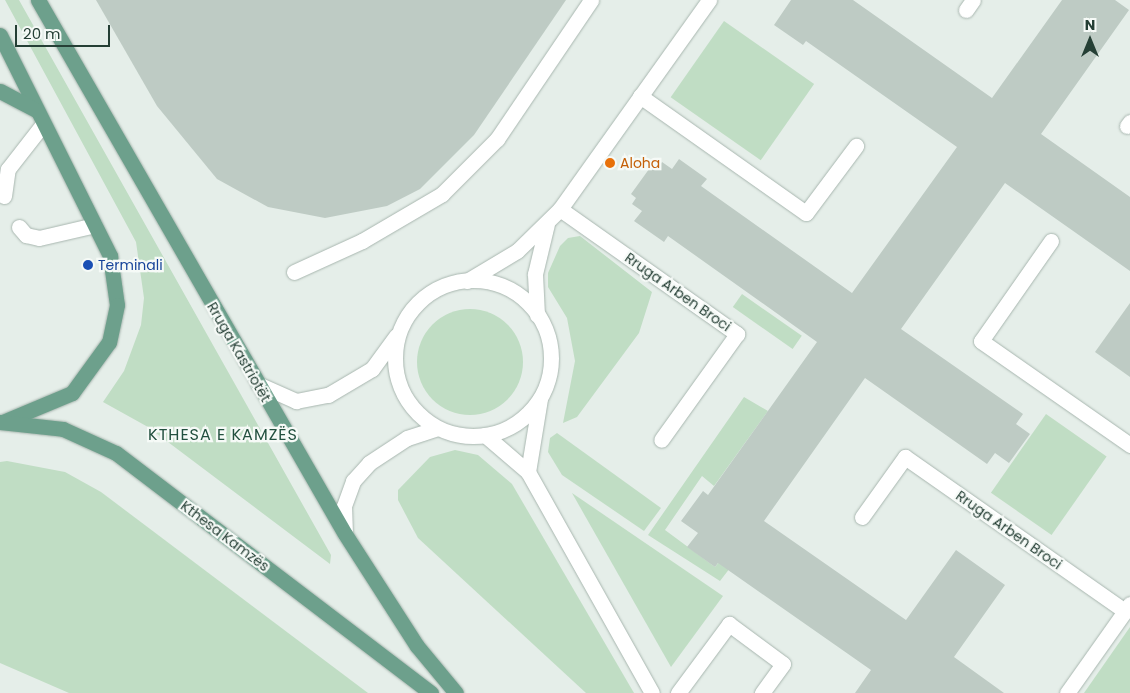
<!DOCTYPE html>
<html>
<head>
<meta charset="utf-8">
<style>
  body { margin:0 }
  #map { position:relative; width:1130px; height:693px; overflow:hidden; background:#e5eee9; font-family:Poppins,sans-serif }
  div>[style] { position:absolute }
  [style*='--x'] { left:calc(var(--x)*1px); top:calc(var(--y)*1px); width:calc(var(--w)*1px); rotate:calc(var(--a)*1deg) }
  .green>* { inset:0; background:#c0ddc4; transform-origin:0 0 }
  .round { border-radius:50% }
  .building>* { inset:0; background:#becbc4 }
  .roads { filter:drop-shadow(0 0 1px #a8b6af) drop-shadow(0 0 1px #a8b6af) }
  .lane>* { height:15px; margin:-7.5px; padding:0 7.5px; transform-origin:7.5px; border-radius:7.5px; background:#fff }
  .street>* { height:15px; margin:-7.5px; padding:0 7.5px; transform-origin:7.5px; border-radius:7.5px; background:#fff }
  .street>.ring { margin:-7.5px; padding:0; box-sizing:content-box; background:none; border:15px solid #fff; border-radius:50% }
  .primary>* { height:15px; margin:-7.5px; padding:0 7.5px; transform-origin:7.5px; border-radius:7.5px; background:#6da08c }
  .dots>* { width:14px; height:14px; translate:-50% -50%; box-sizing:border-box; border:2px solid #f6faf7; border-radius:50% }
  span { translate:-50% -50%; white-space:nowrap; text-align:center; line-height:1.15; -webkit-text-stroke:4.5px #f6faf7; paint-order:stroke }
  .food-label { font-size:14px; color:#c56008 }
  .left { translate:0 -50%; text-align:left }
  .transit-label { font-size:14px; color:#164399 }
  .street-label { font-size:14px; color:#253f35 }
  .quarter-label { font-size:16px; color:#22503f; letter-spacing:1px }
  .north { position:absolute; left:1065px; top:15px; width:50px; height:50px; -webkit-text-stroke:4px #f6faf7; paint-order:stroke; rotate:0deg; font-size:14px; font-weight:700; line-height:20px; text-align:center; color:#253f35 }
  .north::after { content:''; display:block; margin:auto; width:18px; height:22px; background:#253f35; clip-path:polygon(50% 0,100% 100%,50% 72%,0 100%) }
  .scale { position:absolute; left:15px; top:25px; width:95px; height:22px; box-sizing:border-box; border:2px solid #253f35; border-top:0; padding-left:6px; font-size:15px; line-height:18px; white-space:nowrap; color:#253f35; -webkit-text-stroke:4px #f6faf7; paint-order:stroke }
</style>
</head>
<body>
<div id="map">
  <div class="green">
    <div style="clip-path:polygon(5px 0,19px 0,331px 555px,330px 564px,148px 427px,103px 402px,124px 371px,141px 325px,144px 298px,136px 242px)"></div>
    <div style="left:724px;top:21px;width:110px;height:93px;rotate:35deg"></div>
    <div style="clip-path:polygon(580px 236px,652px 292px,639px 333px,577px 417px,563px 423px,575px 361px,567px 318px,548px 287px,548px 273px,560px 246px,568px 238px)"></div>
    <div style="left:742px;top:294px;width:73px;height:16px;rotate:35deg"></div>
    <div class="round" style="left:417px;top:309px;width:106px;height:106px"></div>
    <div style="clip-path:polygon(744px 397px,768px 411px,714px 486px,702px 476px,665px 530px,715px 567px,720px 561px,730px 568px,720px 581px,648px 535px)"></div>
    <div style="left:1046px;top:414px;width:74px;height:96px;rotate:35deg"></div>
    <div style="clip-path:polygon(557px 433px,661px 508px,644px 531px,562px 475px,548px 452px,550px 438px)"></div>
    <div style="clip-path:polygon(455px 450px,478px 455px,512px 484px,634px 693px,586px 693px,418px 538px,398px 500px,398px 490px,430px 457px)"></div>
    <div style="clip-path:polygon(7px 461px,65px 472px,101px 492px,368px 693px,69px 693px,0 663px,0 462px)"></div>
    <div style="clip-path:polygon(572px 493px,723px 596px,671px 667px)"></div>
    <div style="clip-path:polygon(1130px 627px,1130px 693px,1084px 693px)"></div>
  </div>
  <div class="building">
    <div style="clip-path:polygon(96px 0,566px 0,474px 135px,420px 189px,387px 206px,325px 218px,268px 207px,217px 179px,157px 106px)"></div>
    <div style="clip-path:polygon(791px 0,853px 0,992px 98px,1062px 0,1115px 0,1129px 10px,1041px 134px,1130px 197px,1130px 271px,1005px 183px,901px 329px,1023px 414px,1016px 424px,1030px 434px,1009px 463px,995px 453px,987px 464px,865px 378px,764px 521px,906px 620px,956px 550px,1005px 585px,954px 657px,1004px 693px,855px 693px,871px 670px,718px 563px,715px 567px,687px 547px,698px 533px,681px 521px,703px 491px,708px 495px,817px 342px,668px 236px,664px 242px,634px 221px,642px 211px,632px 204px,636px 198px,631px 194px,652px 165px,657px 169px,662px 162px,672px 169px,679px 159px,707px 179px,701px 186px,852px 293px,957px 147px,806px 41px,803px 45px,774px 25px)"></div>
    <div style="clip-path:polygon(1130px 303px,1130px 377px,1095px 352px)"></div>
  </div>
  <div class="roads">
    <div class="lane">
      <div style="--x:966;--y:10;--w:12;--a:-55"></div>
      <div style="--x:640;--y:96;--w:203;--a:35.2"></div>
      <div style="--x:806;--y:213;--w:84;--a:-53.3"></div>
      <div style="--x:1127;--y:126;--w:5;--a:-53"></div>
      <div style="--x:4;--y:196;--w:27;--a:-82"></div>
      <div style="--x:8;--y:169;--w:57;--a:-52.1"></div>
      <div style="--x:560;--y:209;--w:217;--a:35.2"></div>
      <div style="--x:737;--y:334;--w:130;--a:125.6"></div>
      <div style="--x:19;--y:227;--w:11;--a:49"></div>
      <div style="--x:26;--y:235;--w:13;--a:13"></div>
      <div style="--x:39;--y:238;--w:57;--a:-13.1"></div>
      <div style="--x:1051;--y:241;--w:122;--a:125"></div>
      <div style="--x:981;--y:341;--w:182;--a:34.9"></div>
      <div style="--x:294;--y:272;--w:75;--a:-24.5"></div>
      <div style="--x:362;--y:241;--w:93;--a:-30.4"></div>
      <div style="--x:442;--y:194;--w:78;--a:-45"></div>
      <div style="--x:497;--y:139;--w:168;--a:-55.9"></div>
      <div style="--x:862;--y:517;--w:74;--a:-54.4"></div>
      <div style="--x:905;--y:457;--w:269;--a:35"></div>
      <div style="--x:678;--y:693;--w:86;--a:-53.5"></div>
      <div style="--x:729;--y:624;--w:67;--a:36.5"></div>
      <div style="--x:783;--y:664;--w:36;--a:126"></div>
    </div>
    <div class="street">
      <div class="ring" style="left:395px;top:280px;width:141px;height:141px"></div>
      <div style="--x:467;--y:281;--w:58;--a:-31"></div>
      <div style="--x:517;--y:251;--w:60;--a:-44.3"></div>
      <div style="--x:560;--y:209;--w:257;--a:-54.5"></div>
      <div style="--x:537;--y:315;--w:41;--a:-92.8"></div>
      <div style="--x:535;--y:274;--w:51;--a:-76.5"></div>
      <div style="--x:258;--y:384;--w:42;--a:24.1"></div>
      <div style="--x:296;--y:401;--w:33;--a:-11"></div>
      <div style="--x:328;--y:395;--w:51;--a:-30.6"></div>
      <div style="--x:372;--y:369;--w:41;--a:-54"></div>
      <div style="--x:485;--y:435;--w:57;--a:40.7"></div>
      <div style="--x:528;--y:472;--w:253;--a:60.7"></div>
      <div style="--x:528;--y:472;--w:74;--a:-80.7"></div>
      <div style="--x:345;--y:534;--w:28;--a:-92"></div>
      <div style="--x:344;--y:506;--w:27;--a:-70"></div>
      <div style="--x:353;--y:481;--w:24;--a:-48"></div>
      <div style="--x:369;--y:463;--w:45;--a:-33.3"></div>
      <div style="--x:407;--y:438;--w:32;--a:-18"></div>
      <div style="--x:1067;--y:693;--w:109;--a:-54.7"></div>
    </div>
    <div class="primary">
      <div style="--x:38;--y:0;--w:616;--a:60.11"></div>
      <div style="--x:345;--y:534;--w:133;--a:57.3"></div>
      <div style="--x:417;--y:646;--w:61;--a:50.3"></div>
      <div style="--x:0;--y:35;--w:247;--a:63.5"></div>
      <div style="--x:110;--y:256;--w:49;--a:81.9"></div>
      <div style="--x:117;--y:305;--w:38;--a:102"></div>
      <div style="--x:109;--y:342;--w:63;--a:126"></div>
      <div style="--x:72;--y:393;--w:73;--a:157.3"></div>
      <div style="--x:0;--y:91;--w:41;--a:27.8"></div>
      <div style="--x:0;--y:422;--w:63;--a:6.3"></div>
      <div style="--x:63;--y:429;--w:58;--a:24.4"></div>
      <div style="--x:116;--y:453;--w:396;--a:37.3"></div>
    </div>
  </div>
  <div class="dots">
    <div style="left:610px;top:163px;background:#e8710a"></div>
    <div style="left:88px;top:265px;background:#1a4fb4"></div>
  </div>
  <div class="food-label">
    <span class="left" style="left:620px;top:163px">Aloha</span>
  </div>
  <div class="transit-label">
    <span class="left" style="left:98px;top:265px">Terminali</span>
  </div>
  <div class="street-label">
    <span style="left:678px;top:292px;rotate:35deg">Rruga Arben Broci</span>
    <span style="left:239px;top:352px;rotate:60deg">Rruga Kastriotët</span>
    <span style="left:1009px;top:530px;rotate:35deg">Rruga Arben Broci</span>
    <span style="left:225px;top:536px;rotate:37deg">Kthesa Kamzës</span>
  </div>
  <div class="quarter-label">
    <span style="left:223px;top:435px">KTHESA E KAMZËS</span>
  </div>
  <div class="north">N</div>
  <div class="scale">20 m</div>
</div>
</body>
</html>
